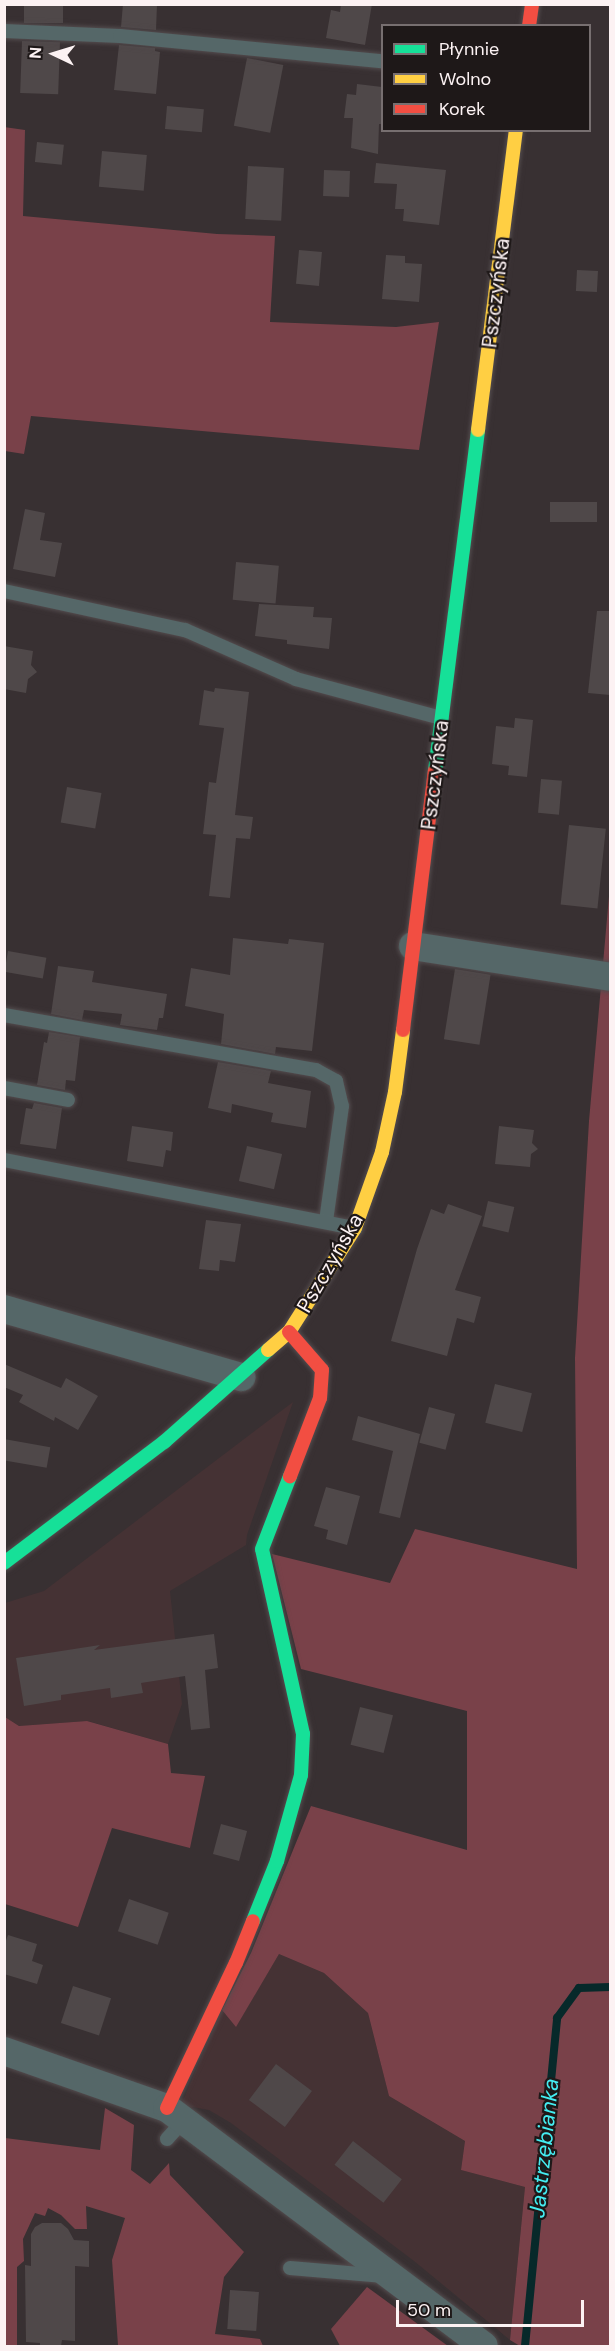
<!DOCTYPE html>
<html>
<head>
<meta charset="utf-8">
<style>
  body { margin:0 }
  #map { position:relative; width:615px; height:2351px; overflow:hidden; background:#383032; font-family:"DM Sans",sans-serif }
  div>[style] { position:absolute }
  [style*='--x'] { left:calc(var(--x)*1px); top:calc(var(--y)*1px); width:calc(var(--w)*1px); rotate:calc(var(--a)*1deg) }
  .built>* { inset:0; background:#453234 }
  .green>* { inset:0; background:#794149 }
  .stream>* { height:8px; margin:-4px; padding:0 4px; transform-origin:4px; border-radius:4px; background:#07292a }
  .building>* { inset:0; background:#4f4849; transform-origin:0 0 }
  .roads { filter:drop-shadow(0 0 2px #534c4e) drop-shadow(0 0 2px #534c4e) }
  .lane>* { height:14px; margin:-7px; padding:0 7px; transform-origin:7px; border-radius:7px; background:#556768 }
  .street>* { height:28px; margin:-14px; padding:0 14px; transform-origin:14px; border-radius:14px; background:#556768 }
  .fast>* { height:14px; margin:-7px; padding:0 7px; transform-origin:7px; border-radius:7px; background:#16e098 }
  .slow>* { height:14px; margin:-7px; padding:0 7px; transform-origin:7px; border-radius:7px; background:#ffcf43 }
  .jam>* { height:14px; margin:-7px; padding:0 7px; transform-origin:7px; border-radius:7px; background:#f24e42 }
  span { translate:-50% -50%; white-space:nowrap; text-align:center; line-height:1.15; -webkit-text-stroke:4.5px #1e1818; paint-order:stroke }
  .street-label { font-size:21px; color:#fcf2f3 }
  .water-label { font-size:22px; color:#44edf2; font-style:italic }
  .frame { position:absolute; inset:0; border:6px solid #fcf2f3; pointer-events:none }
  .legend { position:absolute; left:381px; top:24px; width:210px; height:108px; box-sizing:border-box; background:#1e1818; border:2px solid #776f70; margin:0; padding:8px 10px; list-style:none; font-size:18px; color:#fcf2f3 }
  .legend li { display:flex; align-items:center; gap:12px; height:30px }
  .legend b { width:30px; border:2px solid #776f70 }
  .north { position:absolute; left:24px; top:24px; width:60px; height:60px; -webkit-text-stroke:4px #1e1818; paint-order:stroke; rotate:274deg; font-size:16px; font-weight:700; line-height:24px; text-align:center; color:#fcf2f3 }
  .north::after { content:''; display:block; margin:auto; width:21px; height:27px; background:#fcf2f3; clip-path:polygon(50% 0,100% 100%,50% 72%,0 100%) }
  .scale { position:absolute; left:396px; top:2300px; width:188px; height:27px; box-sizing:border-box; border:3px solid #fcf2f3; border-top:0; padding-left:8px; font-size:18px; line-height:21px; white-space:nowrap; color:#fcf2f3; -webkit-text-stroke:4px #1e1818; paint-order:stroke }
</style>
</head>
<body>
<div id="map">
  <div class="built">
    <div style="clip-path:polygon(293px 1402px,247px 1535px,246px 1545px,170px 1591px,182px 1704px,168px 1744px,88px 1721px,19px 1726px,5px 1717px,5px 1603px,44px 1591px)"></div>
    <div style="clip-path:polygon(279px 1954px,324px 1973px,368px 2013px,389px 2096px,465px 2141px,461px 2170px,525px 2187px,510px 2340px,414px 2261px,231px 2123px,209px 2110px,181px 2105px,222px 2010px,236px 2026px)"></div>
  </div>
  <div class="green">
    <div style="clip-path:polygon(4px 127px,25px 130px,23px 216px,217px 234px,275px 236px,270px 322px,396px 327px,439px 322px,419px 450px,31px 416px,24px 454px,5px 451px)"></div>
    <div style="clip-path:polygon(610px 885px,610px 2346px,520px 2346px,510px 2340px,525px 2187px,461px 2170px,465px 2141px,389px 2096px,368px 2013px,324px 1973px,279px 1954px,236px 2027px,222px 2010px,251px 1953px,311px 1806px,467px 1850px,467px 1711px,301px 1669px,272px 1554px,390px 1583px,415px 1529px,577px 1569px,575px 1358px,589px 1121px)"></div>
    <div style="clip-path:polygon(5px 1717px,19px 1726px,87px 1721px,168px 1744px,171px 1773px,205px 1776px,190px 1848px,112px 1828px,78px 1927px,5px 1904px)"></div>
    <div style="clip-path:polygon(105px 2108px,134px 2125px,131px 2170px,150px 2184px,169px 2163px,170px 2175px,244px 2252px,224px 2277px,215px 2334px,260px 2339px,263px 2346px,115px 2346px,118px 2345px,112px 2260px,125px 2218px,86px 2206px,87px 2229px,75px 2229px,61px 2215px,48px 2208px,45px 2216px,35px 2213px,23px 2239px,24px 2261px,17px 2267px,17px 2346px,5px 2346px,5px 2138px,100px 2150px)"></div>
    <div style="clip-path:polygon(367px 2287px,448px 2346px,340px 2346px,331px 2329px)"></div>
  </div>
  <div class="stream">
    <div style="--x:525;--y:2346;--w:330;--a:-84.4"></div>
    <div style="--x:557;--y:2018;--w:37;--a:-54"></div>
    <div style="--x:579;--y:1988;--w:31;--a:-2"></div>
  </div>
  <div class="building">
    <div style="left:24px;top:4px;width:39px;height:19px"></div>
    <div style="clip-path:polygon(123px 4px,157px 4px,156px 30px,121px 27px)"></div>
    <div style="clip-path:polygon(341px 4px,372px 4px,365px 45px,326px 38px,331px 10px,340px 12px)"></div>
    <div style="left:22px;top:41px;width:38px;height:52px;rotate:2deg"></div>
    <div style="clip-path:polygon(119px 45px,155px 48px,155px 51px,160px 52px,156px 94px,114px 90px)"></div>
    <div style="left:247px;top:58px;width:37px;height:69px;rotate:11deg"></div>
    <div style="clip-path:polygon(357px 84px,382px 87px,382px 124px,379px 124px,378px 154px,351px 148px,353px 118px,344px 118px,347px 94px,356px 95px)"></div>
    <div style="left:167px;top:106px;width:37px;height:23px;rotate:5deg"></div>
    <div style="left:37px;top:142px;width:27px;height:20px;rotate:6deg"></div>
    <div style="left:102px;top:151px;width:45px;height:36px;rotate:5deg"></div>
    <div style="clip-path:polygon(376px 163px,446px 170px,439px 225px,403px 221px,404px 209px,395px 209px,397px 184px,374px 183px)"></div>
    <div style="left:248px;top:166px;width:36px;height:53px;rotate:3deg"></div>
    <div style="left:324px;top:170px;width:26px;height:26px;rotate:2deg"></div>
    <div style="left:299px;top:250px;width:23px;height:34px;rotate:5deg"></div>
    <div style="clip-path:polygon(386px 255px,405px 256px,405px 263px,422px 264px,419px 302px,382px 299px)"></div>
    <div style="left:577px;top:270px;width:21px;height:21px;rotate:3deg"></div>
    <div style="left:550px;top:502px;width:47px;height:20px"></div>
    <div style="clip-path:polygon(25px 509px,45px 513px,40px 540px,62px 543px,55px 577px,13px 569px)"></div>
    <div style="left:236px;top:562px;width:43px;height:38px;rotate:5deg"></div>
    <div style="clip-path:polygon(259px 604px,314px 607px,313px 617px,332px 618px,329px 649px,287px 644px,287px 640px,255px 636px)"></div>
    <div style="clip-path:polygon(597px 611px,610px 611px,610px 695px,588px 693px)"></div>
    <div style="clip-path:polygon(4px 646px,33px 651px,31px 665px,37px 672px,28px 679px,26px 693px,4px 689px)"></div>
    <div style="clip-path:polygon(215px 688px,249px 692px,235px 815px,253px 817px,250px 839px,236px 838px,230px 898px,209px 896px,216px 835px,203px 834px,209px 782px,216px 783px,224px 728px,199px 725px,204px 690px,214px 692px)"></div>
    <div style="clip-path:polygon(515px 718px,533px 720px,527px 777px,508px 775px,509px 766px,492px 764px,496px 726px,514px 728px)"></div>
    <div style="left:541px;top:779px;width:21px;height:34px;rotate:5deg"></div>
    <div style="left:67px;top:787px;width:35px;height:36px;rotate:10deg"></div>
    <div style="left:569px;top:825px;width:37px;height:80px;rotate:6deg"></div>
    <div style="clip-path:polygon(233px 938px,288px 944px,289px 939px,324px 943px,312px 1051px,276px 1047px,275px 1054px,221px 1044px,224px 1014px,185px 1006px,191px 968px,230px 975px)"></div>
    <div style="left:8px;top:951px;width:39px;height:21px;rotate:10deg"></div>
    <div style="clip-path:polygon(58px 966px,94px 971px,92px 982px,167px 994px,163px 1018px,159px 1018px,157px 1030px,120px 1025px,122px 1014px,84px 1010px,82px 1020px,51px 1014px)"></div>
    <div style="left:455px;top:969px;width:36px;height:71px;rotate:9deg"></div>
    <div style="clip-path:polygon(49px 1032px,80px 1037px,75px 1081px,66px 1080px,65px 1090px,37px 1085px,44px 1042px,47px 1043px)"></div>
    <div style="clip-path:polygon(218px 1062px,271px 1071px,268px 1083px,311px 1091px,306px 1128px,271px 1122px,273px 1113px,232px 1104px,231px 1113px,208px 1108px)"></div>
    <div style="clip-path:polygon(34px 1103px,62px 1108px,56px 1149px,20px 1144px,26px 1108px,32px 1109px)"></div>
    <div style="clip-path:polygon(132px 1126px,173px 1132px,171px 1151px,166px 1150px,163px 1167px,127px 1161px)"></div>
    <div style="clip-path:polygon(499px 1126px,534px 1130px,532px 1143px,538px 1149px,531px 1154px,530px 1167px,495px 1164px)"></div>
    <div style="left:247px;top:1146px;width:36px;height:36px;rotate:13deg"></div>
    <div style="left:488px;top:1201px;width:27px;height:26px;rotate:13deg"></div>
    <div style="clip-path:polygon(448px 1204px,482px 1216px,455px 1290px,481px 1297px,474px 1323px,457px 1318px,447px 1356px,391px 1341px,417px 1249px,431px 1209px,444px 1214px)"></div>
    <div style="clip-path:polygon(206px 1220px,241px 1224px,235px 1262px,220px 1260px,219px 1271px,199px 1269px)"></div>
    <div style="clip-path:polygon(4px 1364px,61px 1388px,66px 1378px,98px 1396px,78px 1430px,55px 1417px,54px 1421px,19px 1402px,23px 1395px,4px 1387px)"></div>
    <div style="left:495px;top:1384px;width:38px;height:40px;rotate:14deg"></div>
    <div style="left:429px;top:1407px;width:27px;height:37px;rotate:15deg"></div>
    <div style="clip-path:polygon(358px 1416px,420px 1434px,400px 1518px,379px 1513px,393px 1451px,352px 1440px)"></div>
    <div style="left:4px;top:1439px;width:47px;height:21px;rotate:10deg"></div>
    <div style="clip-path:polygon(326px 1487px,360px 1496px,347px 1545px,326px 1539px,328px 1530px,314px 1526px)"></div>
    <div style="clip-path:polygon(214px 1634px,218px 1668px,205px 1670px,210px 1728px,191px 1730px,185px 1676px,141px 1683px,143px 1693px,111px 1698px,110px 1688px,61px 1695px,61px 1700px,24px 1706px,16px 1658px,100px 1645px,94px 1650px)"></div>
    <div style="left:360px;top:1707px;width:34px;height:39px;rotate:14deg"></div>
    <div style="left:221px;top:1824px;width:27px;height:31px;rotate:15deg"></div>
    <div style="left:129px;top:1899px;width:42px;height:34px;rotate:19deg"></div>
    <div style="clip-path:polygon(8px 1935px,37px 1944px,32px 1961px,43px 1965px,37px 1984px,4px 1974px,4px 1946px)"></div>
    <div style="left:73px;top:1986px;width:40px;height:39px;rotate:18deg"></div>
    <div style="left:276px;top:2064px;width:45px;height:45px;rotate:37deg"></div>
    <div style="left:353px;top:2141px;width:62px;height:30px;rotate:38deg"></div>
    <div style="clip-path:polygon(42px 2223px,61px 2223px,68px 2229px,74px 2240px,89px 2241px,89px 2267px,75px 2266px,75px 2341px,62px 2340px,61px 2346px,40px 2346px,40px 2343px,26px 2342px,25px 2265px,31px 2266px,31px 2234px,35px 2227px)"></div>
    <div style="left:230px;top:2290px;width:29px;height:39px;rotate:4deg"></div>
  </div>
  <div class="roads">
    <div class="lane">
      <div style="--x:4;--y:31;--w:116;--a:2.5"></div>
      <div style="--x:120;--y:36;--w:263;--a:5.5"></div>
      <div style="--x:4;--y:591;--w:185;--a:12.2"></div>
      <div style="--x:185;--y:630;--w:121;--a:23.8"></div>
      <div style="--x:296;--y:679;--w:151;--a:15"></div>
      <div style="--x:4;--y:1015;--w:317;--a:10"></div>
      <div style="--x:316;--y:1070;--w:23;--a:29"></div>
      <div style="--x:336;--y:1081;--w:26;--a:77"></div>
      <div style="--x:342;--y:1106;--w:117;--a:97.9"></div>
      <div style="--x:4;--y:1088;--w:65;--a:10.6"></div>
      <div style="--x:4;--y:1160;--w:358;--a:11"></div>
      <div style="--x:167;--y:2139;--w:25;--a:-48"></div>
      <div style="--x:290;--y:2268;--w:94;--a:4.9"></div>
    </div>
    <div class="street">
      <div style="--x:413;--y:946;--w:199;--a:8.9"></div>
      <div style="--x:4;--y:1309;--w:247;--a:16"></div>
      <div style="--x:4;--y:2051;--w:173;--a:19.3"></div>
      <div style="--x:167;--y:2108;--w:396;--a:36.9"></div>
    </div>
    <div class="fast">
      <div style="--x:435;--y:771;--w:344;--a:-82.8"></div>
      <div style="--x:4;--y:1563;--w:201;--a:-37.1"></div>
      <div style="--x:164;--y:1442;--w:139;--a:-41.5"></div>
      <div style="--x:253;--y:1921;--w:65;--a:-68.2"></div>
      <div style="--x:277;--y:1861;--w:89;--a:-74.4"></div>
      <div style="--x:301;--y:1775;--w:41;--a:-87.2"></div>
      <div style="--x:303;--y:1734;--w:189;--a:-102.5"></div>
      <div style="--x:262;--y:1549;--w:78;--a:-69"></div>
    </div>
    <div class="slow">
      <div style="--x:478;--y:430;--w:302;--a:-82.8"></div>
      <div style="--x:268;--y:1350;--w:28;--a:-41"></div>
      <div style="--x:289;--y:1332;--w:123;--a:-57.6"></div>
      <div style="--x:355;--y:1228;--w:81;--a:-70.4"></div>
      <div style="--x:382;--y:1152;--w:61;--a:-77.8"></div>
      <div style="--x:395;--y:1092;--w:63;--a:-82.6"></div>
    </div>
    <div class="jam">
      <div style="--x:529;--y:26;--w:22;--a:-82"></div>
      <div style="--x:403;--y:1030;--w:261;--a:-83"></div>
      <div style="--x:289;--y:1332;--w:50;--a:49"></div>
      <div style="--x:322;--y:1370;--w:28;--a:94"></div>
      <div style="--x:320;--y:1398;--w:84;--a:111"></div>
      <div style="--x:167;--y:2108;--w:161;--a:-64.6"></div>
      <div style="--x:236;--y:1963;--w:45;--a:-68"></div>
    </div>
  </div>
  <div class="street-label">
    <span style="left:496px;top:293px;rotate:-83deg">Pszczyńska</span>
    <span style="left:435px;top:775px;rotate:-83deg">Pszczyńska</span>
    <span style="left:330px;top:1263px;rotate:-60deg">Pszczyńska</span>
  </div>
  <div class="water-label">
    <span style="left:544px;top:2148px;rotate:-84deg">Jastrzębianka</span>
  </div>
  <div class="frame"></div>
  <ul class="legend">
  <li><b style="height:8px;background:#16e098"></b>Płynnie</li>
  <li><b style="height:8px;background:#ffcf43"></b>Wolno</li>
  <li><b style="height:8px;background:#f24e42"></b>Korek</li>
  </ul>
  <div class="north">N</div>
  <div class="scale">50 m</div>
</div>
</body>
</html>
